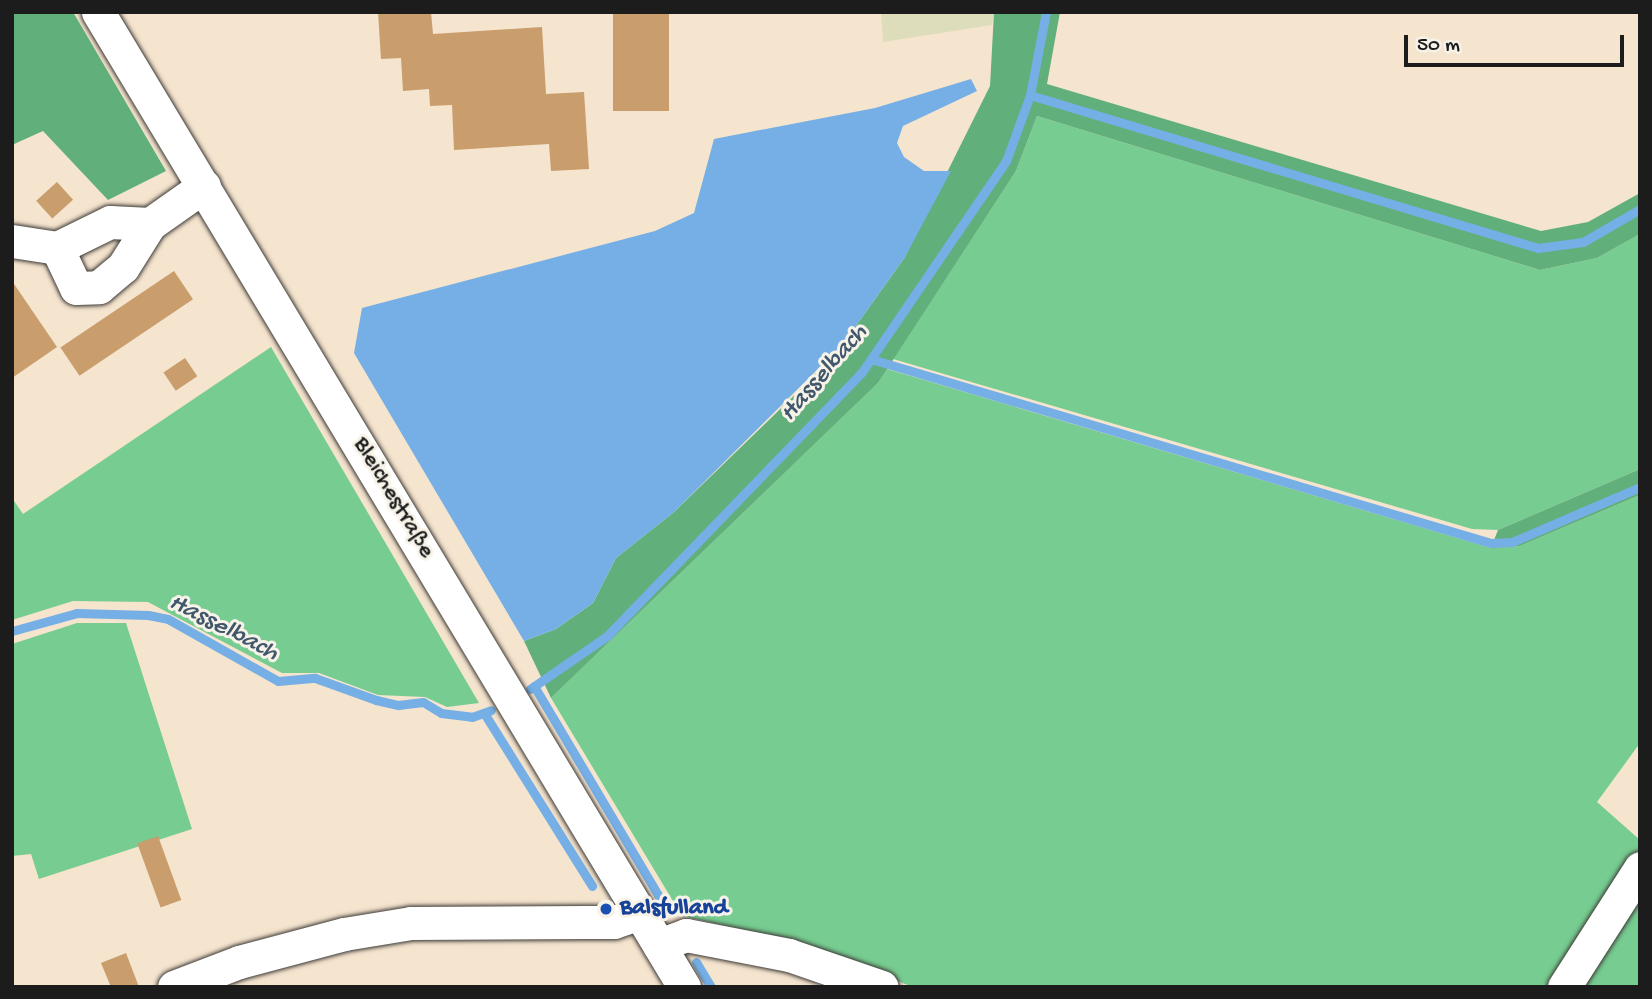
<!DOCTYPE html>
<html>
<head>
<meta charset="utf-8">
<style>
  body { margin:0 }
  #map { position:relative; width:1652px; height:999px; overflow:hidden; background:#f5e4ce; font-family:"Gochi Hand",sans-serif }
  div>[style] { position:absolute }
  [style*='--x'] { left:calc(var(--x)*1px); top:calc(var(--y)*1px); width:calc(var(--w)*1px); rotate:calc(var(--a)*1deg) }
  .built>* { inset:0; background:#deddbb }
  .green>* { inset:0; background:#77cd91 }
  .forest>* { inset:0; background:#61b07b }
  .water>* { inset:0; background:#75afe5 }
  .stream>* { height:9px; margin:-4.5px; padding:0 4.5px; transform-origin:4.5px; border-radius:4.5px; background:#75afe5 }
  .building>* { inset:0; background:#c99d6c; transform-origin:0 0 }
  .roads { filter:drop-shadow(0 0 2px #3d3a37) drop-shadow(0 0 2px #3d3a37) }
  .minor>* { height:33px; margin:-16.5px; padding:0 16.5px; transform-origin:16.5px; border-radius:16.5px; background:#fff }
  .dots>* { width:19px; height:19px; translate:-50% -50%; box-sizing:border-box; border:4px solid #f7f3e8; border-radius:50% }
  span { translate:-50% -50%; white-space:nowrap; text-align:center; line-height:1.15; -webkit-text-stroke:6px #f7f3e8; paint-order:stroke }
  .street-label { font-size:24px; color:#1c1c1c }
  .transit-label { font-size:24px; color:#164399; font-weight:700 }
  .left { translate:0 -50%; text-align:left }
  .water-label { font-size:26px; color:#40576c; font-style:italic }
  .frame { position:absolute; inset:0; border:14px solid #1c1c1c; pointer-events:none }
  .scale { position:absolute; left:1404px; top:35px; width:220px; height:32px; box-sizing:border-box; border:4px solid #1c1c1c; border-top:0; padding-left:9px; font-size:21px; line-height:24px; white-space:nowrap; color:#1c1c1c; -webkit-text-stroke:5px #f7f3e8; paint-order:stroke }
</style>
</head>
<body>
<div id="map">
  <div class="built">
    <div style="clip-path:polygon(881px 12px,994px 12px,992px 25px,883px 42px)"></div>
  </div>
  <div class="green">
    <div style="clip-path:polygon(1037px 116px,1540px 270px,1597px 258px,1640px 234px,1640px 469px,1498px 530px,1472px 529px,893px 359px,1016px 171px)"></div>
    <div style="clip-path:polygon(271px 347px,479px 703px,447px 707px,425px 697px,378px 695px,319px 673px,282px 673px,148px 602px,73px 601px,12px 620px,12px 498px,23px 514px)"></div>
    <div style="clip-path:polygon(887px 369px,1491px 548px,1520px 546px,1640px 495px,1640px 743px,1597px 802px,1640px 840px,1640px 851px,1553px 987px,913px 987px,785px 939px,682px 916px,551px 698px,878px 383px)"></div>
    <div style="clip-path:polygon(77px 623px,126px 623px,192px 829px,39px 879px,31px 854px,12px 856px,12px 644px)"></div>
    <div style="clip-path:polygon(1640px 896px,1640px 987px,1581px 987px)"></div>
  </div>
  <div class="forest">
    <div style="clip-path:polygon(12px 12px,73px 12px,166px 171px,108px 200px,43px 131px,12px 145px)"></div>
    <div style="clip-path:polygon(994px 12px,1060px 12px,1047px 84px,1541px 231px,1588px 222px,1640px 193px,1640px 234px,1597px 258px,1540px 270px,1037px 116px,1016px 171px,878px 383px,551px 698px,524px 641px,556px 629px,593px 603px,616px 558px,674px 512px,808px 382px,843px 344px,905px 257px,990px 86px)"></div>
    <div style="clip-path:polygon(1640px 469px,1640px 495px,1520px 546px,1491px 548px,1498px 530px)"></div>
  </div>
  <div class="water">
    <div style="clip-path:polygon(971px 79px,977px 91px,903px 126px,897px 143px,904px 157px,924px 171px,951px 171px,905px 257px,843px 344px,674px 512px,616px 558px,593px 603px,556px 629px,524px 641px,354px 353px,362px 308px,655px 231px,694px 213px,714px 139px,875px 108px)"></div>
  </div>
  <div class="stream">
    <div style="--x:1030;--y:95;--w:531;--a:16.76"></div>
    <div style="--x:1538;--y:248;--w:45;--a:-7.6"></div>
    <div style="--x:1583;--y:242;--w:66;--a:-30.1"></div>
    <div style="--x:871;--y:359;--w:647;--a:16.53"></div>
    <div style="--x:1491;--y:543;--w:21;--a:-3"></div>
    <div style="--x:1512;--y:542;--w:139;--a:-23.3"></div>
    <div style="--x:12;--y:631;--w:67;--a:-15.5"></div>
    <div style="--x:77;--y:613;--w:71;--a:1.6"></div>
    <div style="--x:148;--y:615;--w:20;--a:11"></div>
    <div style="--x:168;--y:619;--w:126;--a:29.4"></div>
    <div style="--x:278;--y:681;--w:37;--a:-5"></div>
    <div style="--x:315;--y:678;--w:65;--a:19.8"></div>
    <div style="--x:376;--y:700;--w:23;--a:13"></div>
    <div style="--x:398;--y:705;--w:25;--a:-7"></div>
    <div style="--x:423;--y:702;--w:21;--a:31"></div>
    <div style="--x:441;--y:713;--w:31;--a:7"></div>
    <div style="--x:472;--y:717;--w:20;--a:-20"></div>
    <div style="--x:534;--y:686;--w:257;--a:59.3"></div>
    <div style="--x:530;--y:689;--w:93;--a:-34.5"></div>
    <div style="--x:607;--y:636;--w:367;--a:-46"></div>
    <div style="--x:862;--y:372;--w:255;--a:-55.7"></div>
    <div style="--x:1006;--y:161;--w:70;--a:-70"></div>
    <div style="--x:1030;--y:95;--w:85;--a:-79.1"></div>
    <div style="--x:484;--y:713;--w:204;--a:58"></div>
    <div style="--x:696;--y:962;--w:29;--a:59"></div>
  </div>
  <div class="building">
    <div style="clip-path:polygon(378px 12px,431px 12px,433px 34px,542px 27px,546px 94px,584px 92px,589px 169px,551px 171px,549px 144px,454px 150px,452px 105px,430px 106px,429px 89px,403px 91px,401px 58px,381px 59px)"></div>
    <div style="left:613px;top:12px;width:56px;height:99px"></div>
    <div style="left:57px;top:182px;width:24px;height:28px;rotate:48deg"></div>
    <div style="left:174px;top:271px;width:34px;height:137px;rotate:56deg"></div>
    <div style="clip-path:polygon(12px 281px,57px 347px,12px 378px)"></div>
    <div style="left:185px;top:358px;width:22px;height:26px;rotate:56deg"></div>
    <div style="left:158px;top:836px;width:68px;height:22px;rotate:70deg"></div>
    <div style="clip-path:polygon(126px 953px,139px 987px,111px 987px,101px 963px)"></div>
  </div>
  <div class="roads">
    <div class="minor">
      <div style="--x:98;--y:12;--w:1138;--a:58.99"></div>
      <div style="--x:12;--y:241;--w:46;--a:8.8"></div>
      <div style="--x:57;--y:248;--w:59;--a:-26.1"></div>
      <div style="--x:110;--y:222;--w:40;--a:2.9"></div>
      <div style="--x:150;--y:224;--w:66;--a:-35.1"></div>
      <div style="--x:57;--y:248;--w:44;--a:64.6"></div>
      <div style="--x:76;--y:288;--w:23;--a:-2"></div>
      <div style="--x:99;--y:287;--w:31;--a:-40"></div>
      <div style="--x:123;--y:267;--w:51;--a:-57.9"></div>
      <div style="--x:659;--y:945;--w:29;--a:-20"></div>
      <div style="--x:686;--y:935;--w:105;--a:11"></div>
      <div style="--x:789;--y:955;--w:98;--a:19"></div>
      <div style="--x:174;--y:987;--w:70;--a:-21"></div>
      <div style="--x:239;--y:962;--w:109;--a:-14.9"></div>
      <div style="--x:344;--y:934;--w:68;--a:-9.3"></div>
      <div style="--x:411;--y:923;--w:203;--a:-0.3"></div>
      <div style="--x:614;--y:922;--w:28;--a:-19"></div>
      <div style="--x:1564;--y:987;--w:141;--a:-57.4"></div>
    </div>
  </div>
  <div class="dots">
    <div style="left:606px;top:909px;background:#1a4fb4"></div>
  </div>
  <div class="street-label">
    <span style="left:393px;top:498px;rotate:59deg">Bleichestraße</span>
  </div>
  <div class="transit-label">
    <span class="left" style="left:620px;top:909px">Balsfulland</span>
  </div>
  <div class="water-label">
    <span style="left:825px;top:374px;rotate:-49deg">Hasselbach</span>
    <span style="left:223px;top:629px;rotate:27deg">Hasselbach</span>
  </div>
  <div class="frame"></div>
  <div class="scale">50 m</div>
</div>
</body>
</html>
